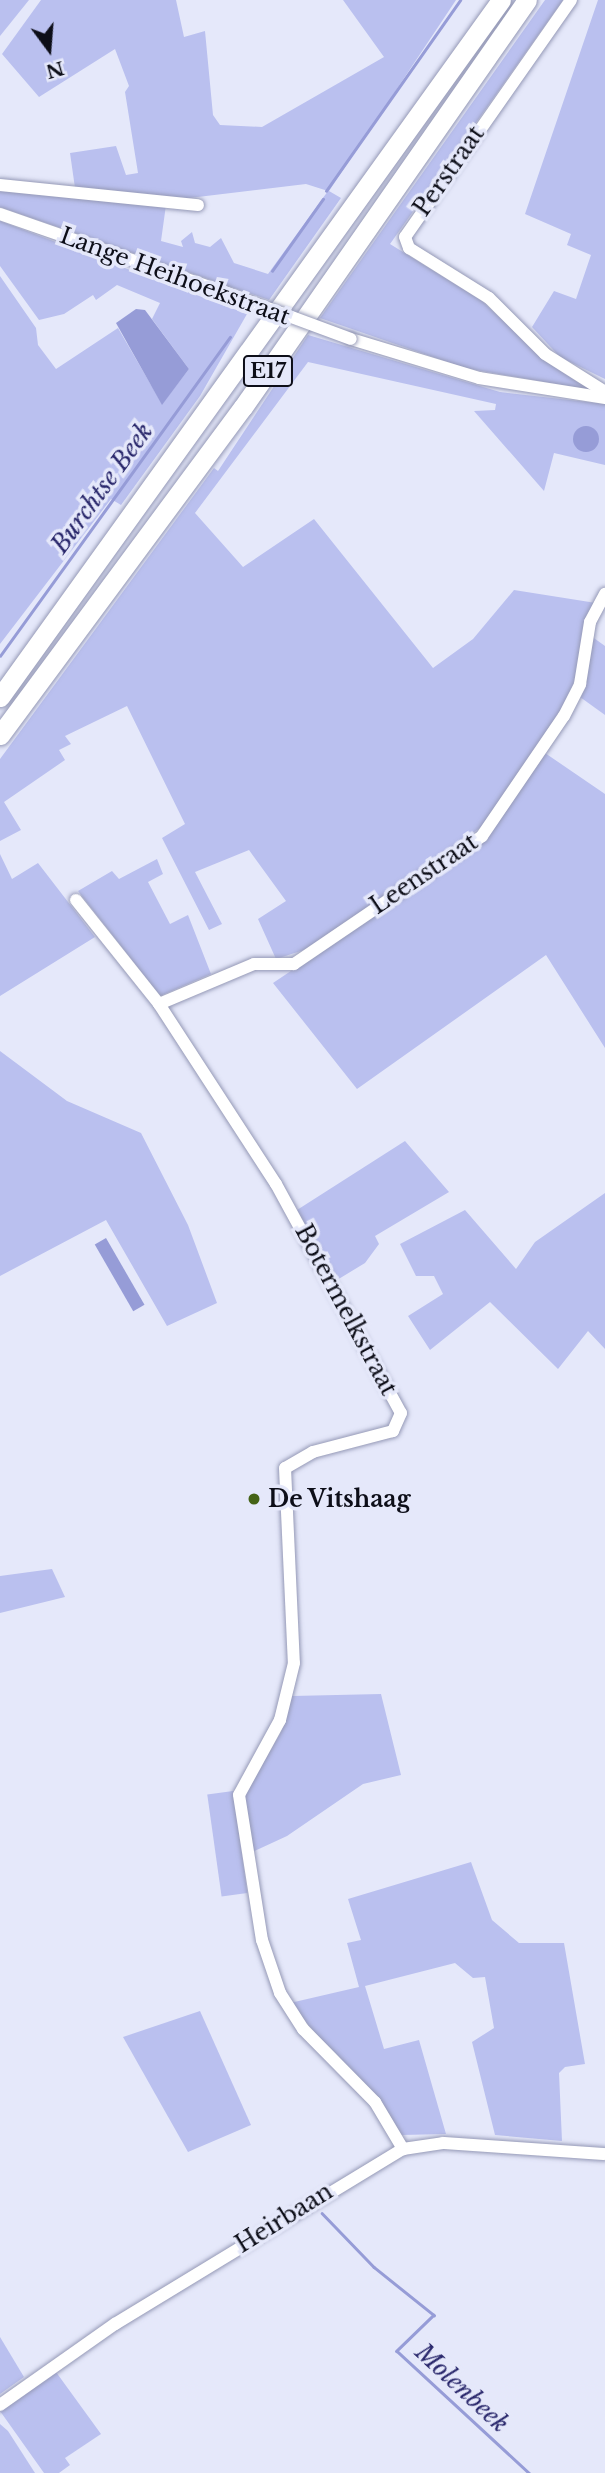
<!DOCTYPE html>
<html>
<head>
<meta charset="utf-8">
<style>
  body { margin:0 }
  #map { position:relative; width:605px; height:2473px; overflow:hidden; background:#e5e8fa; font-family:"Libre Baskerville",serif }
  div>[style] { position:absolute }
  [style*='--x'] { left:calc(var(--x)*1px); top:calc(var(--y)*1px); width:calc(var(--w)*1px); rotate:calc(var(--a)*1deg) }
  .green>* { inset:0; background:#bac0ef; transform-origin:0 0 }
  .water>* { inset:0; background:#969cd7; transform-origin:0 0 }
  .round { border-radius:50% }
  .stream>* { height:2.5px; margin:-1.25px; padding:0 1.25px; transform-origin:1.25px; border-radius:1.25px; background:#969cd7 }
  .roads { filter:drop-shadow(0 0 2px #9599b6) drop-shadow(0 0 2px #9599b6) }
  .minor>* { height:12px; margin:-6px; padding:0 6px; transform-origin:6px; border-radius:6px; background:#fff }
  .highway>* { height:19px; margin:-9.5px; padding:0 9.5px; transform-origin:9.5px; border-radius:9.5px; background:#fff }
  .bridges { filter:drop-shadow(0 0 2px #9599b6) drop-shadow(0 0 2px #9599b6) }
  .minor-bridge>* { height:12px; margin:-6px; padding:0 6px; transform-origin:6px; border-radius:6px; background:#fff }
  .dots>* { width:19px; height:19px; translate:-50% -50%; box-sizing:border-box; border:4px solid #e5e8fa; border-radius:50% }
  span { translate:-50% -50%; white-space:nowrap; text-align:center; line-height:1.15; -webkit-text-stroke:7px #e5e8fa; paint-order:stroke }
  .shield-label span { padding:2px 5px; background:#e5e8fa; border:2px solid; border-radius:5px; -webkit-text-stroke-width:0 }
  .shield-label { font-size:21px; color:#0d0e18; font-weight:700 }
  .street-label { font-size:23px; color:#0d0e18 }
  .poi-label { font-size:23px; color:#0d0e18; font-weight:700 }
  .left { translate:0 -50%; text-align:left }
  .water-label { font-size:24px; color:#2a286c; font-style:italic }
  .north { position:absolute; left:14px; top:14px; width:70px; height:70px; -webkit-text-stroke:5px #e5e8fa; paint-order:stroke; rotate:164deg; font-size:19px; font-weight:700; line-height:28px; text-align:center; color:#0d0e18 }
  .north::after { content:''; display:block; margin:auto; width:24px; height:32px; background:#0d0e18; clip-path:polygon(50% 0,100% 100%,50% 72%,0 100%) }
</style>
</head>
<body>
<div id="map">
  <div class="green">
    <div style="clip-path:polygon(0 0,29px 0,0 36px)"></div>
    <div style="clip-path:polygon(41px 0,176px 0,184px 37px,205px 31px,213px 115px,220px 125px,262px 127px,384px 57px,343px 0,456px 0,329px 191px,341px 198px,269px 300px,0 207px,0 188px,166px 205px,161px 241px,183px 247px,181px 241px,192px 232px,195px 243px,210px 247px,221px 238px,234px 263px,268px 274px,328px 191px,306px 184px,181px 199px,75px 188px,70px 153px,116px 146px,126px 175px,138px 173px,125px 92px,129px 86px,115px 49px,39px 97px,2px 54px)"></div>
    <div style="clip-path:polygon(545px 0,563px 0,390px 244px,482px 301px,548px 363px,590px 390px,465px 368px,320px 318px)"></div>
    <div style="clip-path:polygon(598px 0,605px 0,605px 379px,560px 357px,532px 327px,554px 291px,576px 299px,591px 255px,567px 245px,571px 234px,525px 214px)"></div>
    <div style="clip-path:polygon(0 221px,247px 314px,200px 396px,121px 505px,111px 499px,0 644px,0 276px,36px 328px,38px 345px,56px 369px,118px 328px,162px 404px,189px 369px,152px 319px,160px 303px,117px 285px,96px 300px,93px 295px,64px 314px,39px 320px,0 266px)"></div>
    <div style="clip-path:polygon(308px 335px,500px 392px,605px 404px,605px 465px,554px 453px,544px 491px,474px 411px,495px 410px,496px 404px,308px 362px,195px 513px,243px 567px,314px 519px,433px 668px,473px 639px,514px 590px,596px 603px,570px 695px,487px 823px,307px 949px,276px 959px,258px 919px,286px 901px,249px 850px,195px 872px,222px 924px,209px 930px,162px 838px,185px 824px,127px 706px,65px 736px,71px 744px,59px 750px,65px 760px,4px 802px,21px 830px,0 841px,0 759px,214px 468px,218px 471px)"></div>
    <div style="clip-path:polygon(591px 636px,605px 646px,605px 715px,580px 697px)"></div>
    <div style="clip-path:polygon(545px 753px,605px 794px,605px 1048px,546px 955px,357px 1089px,273px 983px,471px 850px)"></div>
    <div style="clip-path:polygon(0 854px,12px 879px,38px 863px,95px 937px,0 996px)"></div>
    <div style="clip-path:polygon(157px 859px,163px 874px,148px 882px,170px 924px,188px 915px,211px 974px,160px 996px,78px 891px,112px 871px,119px 879px)"></div>
    <div style="clip-path:polygon(0 1051px,67px 1101px,141px 1133px,188px 1225px,217px 1303px,167px 1326px,106px 1220px,0 1276px)"></div>
    <div style="clip-path:polygon(405px 1141px,449px 1192px,375px 1236px,379px 1244px,365px 1263px,337px 1280px,297px 1210px)"></div>
    <div style="clip-path:polygon(605px 1193px,605px 1349px,588px 1331px,558px 1369px,490px 1302px,430px 1350px,408px 1316px,443px 1294px,434px 1276px,416px 1276px,400px 1244px,465px 1210px,516px 1269px,535px 1242px)"></div>
    <div style="clip-path:polygon(52px 1569px,65px 1597px,0 1613px,0 1576px)"></div>
    <div style="clip-path:polygon(381px 1694px,401px 1775px,363px 1784px,287px 1836px,250px 1853px,244px 1797px,281px 1732px,292px 1696px)"></div>
    <div style="left:233px;top:1791px;width:103px;height:26px;rotate:82deg"></div>
    <div style="clip-path:polygon(471px 1862px,492px 1920px,519px 1943px,564px 1943px,585px 2064px,565px 2067px,559px 2073px,562px 2141px,495px 2135px,472px 2042px,494px 2028px,485px 1977px,473px 1978px,455px 1963px,365px 1986px,384px 2049px,419px 2040px,446px 2134px,401px 2135px,290px 2003px,359px 1987px,347px 1943px,361px 1940px,348px 1899px)"></div>
    <div style="clip-path:polygon(200px 2011px,251px 2125px,188px 2152px,123px 2037px)"></div>
    <div style="clip-path:polygon(0 2337px,24px 2377px,0 2394px)"></div>
    <div style="clip-path:polygon(56px 2372px,101px 2434px,65px 2458px,70px 2465px,59px 2473px,44px 2473px,0 2411px)"></div>
    <div style="clip-path:polygon(0 2424px,8px 2431px,35px 2473px,0 2473px)"></div>
  </div>
  <div class="water">
    <div style="clip-path:polygon(136px 309px,145px 310px,189px 369px,162px 405px,116px 323px)"></div>
    <div class="round" style="left:573px;top:426px;width:26px;height:26px"></div>
    <div style="left:106px;top:1238px;width:77px;height:13px;rotate:60deg"></div>
  </div>
  <div class="stream">
    <div style="--x:326;--y:191;--w:233;--a:-54.9"></div>
    <div style="--x:272;--y:271;--w:88;--a:-54.7"></div>
    <div style="--x:0;--y:656;--w:393;--a:-54.2"></div>
    <div style="--x:322;--y:2213;--w:75;--a:46.1"></div>
    <div style="--x:374;--y:2267;--w:77;--a:38.7"></div>
    <div style="--x:434;--y:2315;--w:52;--a:135.8"></div>
    <div style="--x:397;--y:2351;--w:180;--a:42.7"></div>
  </div>
  <div class="roads">
    <div class="minor">
      <div style="--x:571;--y:0;--w:289;--a:125"></div>
      <div style="--x:405;--y:237;--w:12;--a:70"></div>
      <div style="--x:409;--y:248;--w:94;--a:32"></div>
      <div style="--x:489;--y:298;--w:79;--a:45"></div>
      <div style="--x:545;--y:354;--w:71;--a:32.3"></div>
      <div style="--x:0;--y:185;--w:199;--a:5.8"></div>
      <div style="--x:0;--y:214;--w:237;--a:19.2"></div>
      <div style="--x:351;--y:339;--w:134;--a:16.9"></div>
      <div style="--x:479;--y:378;--w:128;--a:9"></div>
      <div style="--x:76;--y:900;--w:133;--a:51.4"></div>
      <div style="--x:159;--y:1004;--w:215;--a:57"></div>
      <div style="--x:276;--y:1184;--w:261;--a:61.4"></div>
      <div style="--x:401;--y:1413;--w:20;--a:114"></div>
      <div style="--x:393;--y:1431;--w:83;--a:165.3"></div>
      <div style="--x:313;--y:1452;--w:32;--a:150"></div>
      <div style="--x:285;--y:1468;--w:195;--a:87.4"></div>
      <div style="--x:294;--y:1663;--w:59;--a:103.8"></div>
      <div style="--x:280;--y:1720;--w:85;--a:118.7"></div>
      <div style="--x:239;--y:1795;--w:147;--a:81"></div>
      <div style="--x:262;--y:1940;--w:56;--a:71.2"></div>
      <div style="--x:280;--y:1993;--w:43;--a:57.4"></div>
      <div style="--x:303;--y:2029;--w:103;--a:45.4"></div>
      <div style="--x:375;--y:2102;--w:55;--a:59.2"></div>
      <div style="--x:159;--y:1004;--w:103;--a:-22.8"></div>
      <div style="--x:254;--y:964;--w:40;--a:0"></div>
      <div style="--x:294;--y:964;--w:227;--a:-34.2"></div>
      <div style="--x:482;--y:836;--w:145;--a:-55.7"></div>
      <div style="--x:564;--y:716;--w:36;--a:-63"></div>
      <div style="--x:580;--y:684;--w:63;--a:-80.8"></div>
      <div style="--x:590;--y:622;--w:32;--a:-62"></div>
      <div style="--x:0;--y:2405;--w:141;--a:-35.2"></div>
      <div style="--x:115;--y:2324;--w:337;--a:-31.3"></div>
      <div style="--x:403;--y:2149;--w:40;--a:-8.5"></div>
      <div style="--x:443;--y:2143;--w:162;--a:3.9"></div>
    </div>
    <div class="highway">
      <div style="--x:0;--y:697;--w:858;--a:-54.29"></div>
      <div style="--x:0;--y:735;--w:408;--a:-53.5"></div>
      <div style="--x:243;--y:407;--w:496;--a:-55.1"></div>
    </div>
  </div>
  <div class="bridges">
    <div class="minor-bridge">
      <div style="--x:224;--y:292;--w:135;--a:20.3"></div>
    </div>
  </div>
  <div class="dots">
    <div style="left:254px;top:1499px;background:#456316"></div>
  </div>
  <div class="shield-label">
    <span style="left:268px;top:371px">E17</span>
  </div>
  <div class="street-label">
    <span style="left:449px;top:171px;rotate:-55deg">Perstraat</span>
    <span style="left:175px;top:276px;rotate:20deg">Lange Heihoekstraat</span>
    <span style="left:424px;top:874px;rotate:-34deg">Leenstraat</span>
    <span style="left:346px;top:1310px;rotate:62deg">Botermelkstraat</span>
    <span style="left:284px;top:2218px;rotate:-32deg">Heirbaan</span>
  </div>
  <div class="poi-label">
    <span class="left" style="left:268px;top:1499px">De Vitshaag</span>
  </div>
  <div class="water-label">
    <span style="left:102px;top:488px;rotate:-54deg">Burchtse Beek</span>
    <span style="left:462px;top:2388px;rotate:43deg">Molenbeek</span>
  </div>
  <div class="north">N</div>
</div>
</body>
</html>
